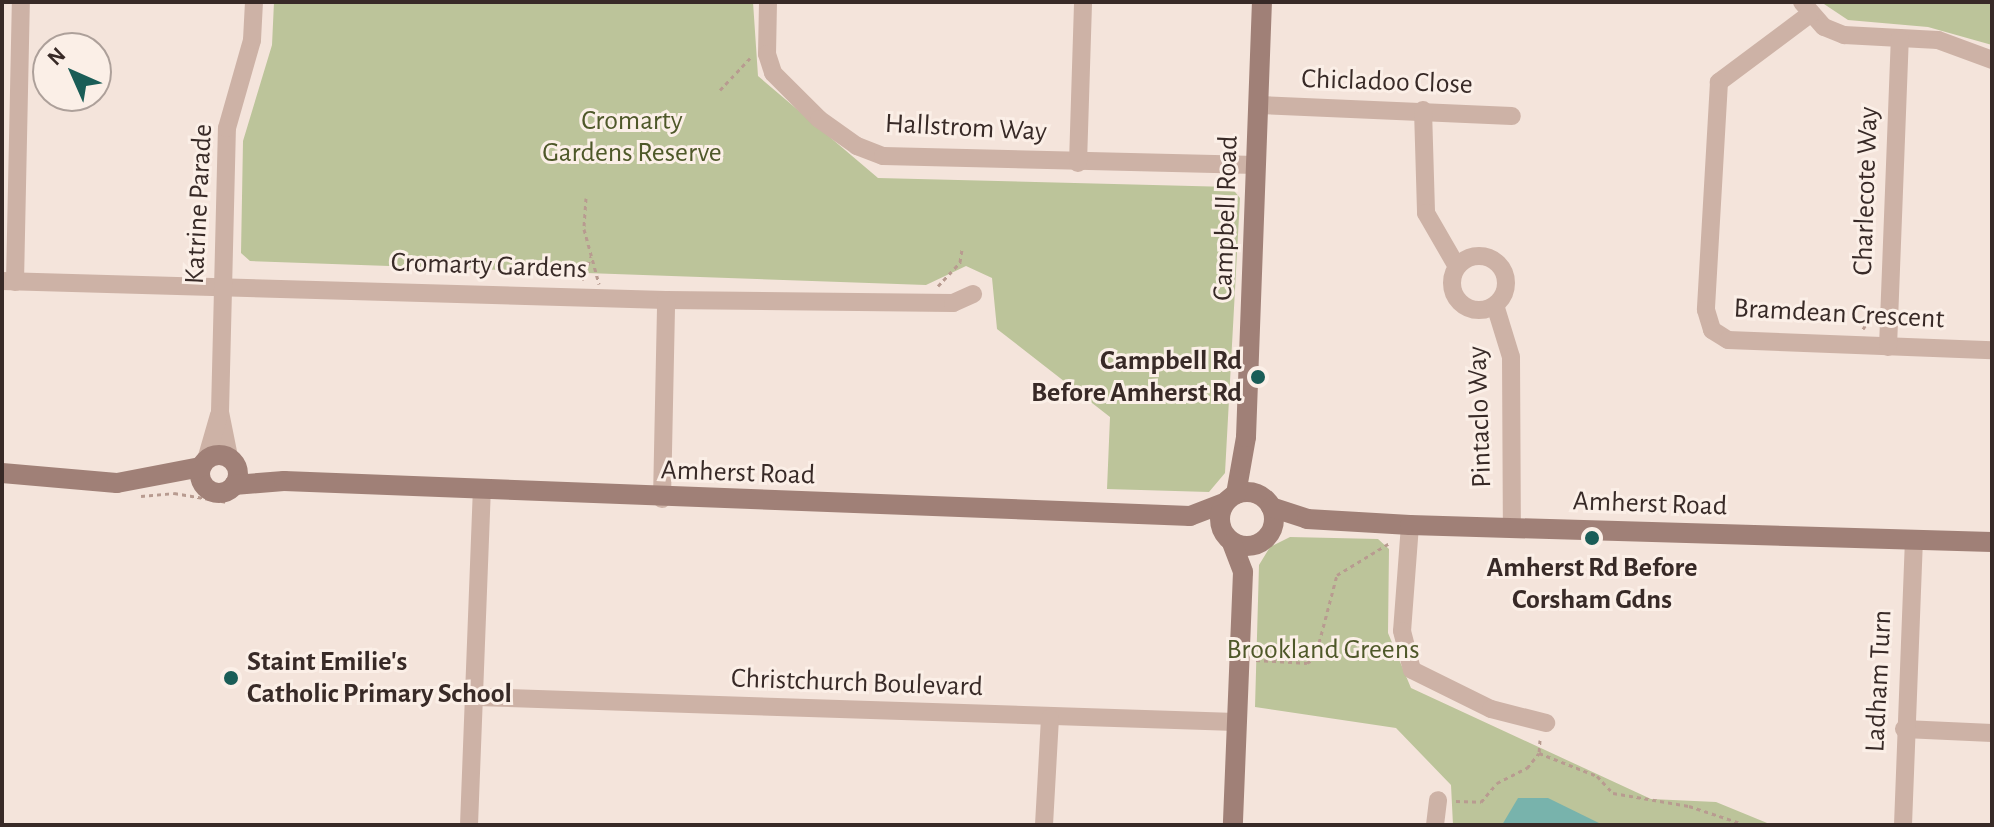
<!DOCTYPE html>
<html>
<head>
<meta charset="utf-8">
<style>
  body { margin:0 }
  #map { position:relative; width:1994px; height:827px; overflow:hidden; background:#f4e4db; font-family:"Alegreya Sans",sans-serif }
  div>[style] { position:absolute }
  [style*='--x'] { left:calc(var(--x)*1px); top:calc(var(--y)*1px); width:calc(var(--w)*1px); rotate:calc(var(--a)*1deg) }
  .green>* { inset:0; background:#bcc49a }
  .water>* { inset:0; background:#78b3ac }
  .path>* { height:3px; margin-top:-1.5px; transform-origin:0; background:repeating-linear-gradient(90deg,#b89b90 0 4px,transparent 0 8px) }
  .street>* { height:18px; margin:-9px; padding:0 9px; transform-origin:9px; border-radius:9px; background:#cdb2a6 }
  .street>.ring { margin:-9px; padding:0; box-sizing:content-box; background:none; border:18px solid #cdb2a6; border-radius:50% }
  .secondary>* { height:20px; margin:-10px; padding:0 10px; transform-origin:10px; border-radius:10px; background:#a08077 }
  .secondary>.ring { margin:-10px; padding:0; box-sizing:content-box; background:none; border:20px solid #a08077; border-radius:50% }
  .dots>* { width:22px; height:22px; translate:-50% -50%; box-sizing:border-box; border:4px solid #fbefe7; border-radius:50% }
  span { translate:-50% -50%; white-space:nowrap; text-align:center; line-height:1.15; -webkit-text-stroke:6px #fbefe7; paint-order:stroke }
  .street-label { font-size:28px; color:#382a27 }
  .park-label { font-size:28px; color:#4e5829 }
  .poi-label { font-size:28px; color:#382a27; font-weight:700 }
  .right { translate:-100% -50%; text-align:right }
  .left { translate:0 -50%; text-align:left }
  .frame { position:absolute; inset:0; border:4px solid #382a27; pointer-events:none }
  .north { position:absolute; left:32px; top:32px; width:80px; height:80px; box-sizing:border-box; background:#fbefe7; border:2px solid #ada09a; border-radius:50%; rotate:315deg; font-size:22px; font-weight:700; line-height:32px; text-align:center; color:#382a27 }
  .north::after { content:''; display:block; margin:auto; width:28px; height:36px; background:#1a5d57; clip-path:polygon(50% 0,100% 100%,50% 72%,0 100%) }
</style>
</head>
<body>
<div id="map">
  <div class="green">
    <div style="clip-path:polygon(274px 2px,753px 2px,758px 76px,878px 178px,1231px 187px,1240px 198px,1225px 473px,1209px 492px,1107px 489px,1110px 417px,997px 329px,992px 278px,966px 266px,926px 285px,250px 261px,241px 253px,243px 141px,272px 45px)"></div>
    <div style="clip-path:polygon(1821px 2px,1992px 2px,1992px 45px,1928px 27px,1848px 20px)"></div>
    <div style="clip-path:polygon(1290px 537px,1378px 539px,1389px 549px,1388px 633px,1411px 688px,1651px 799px,1716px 802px,1772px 825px,1453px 825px,1451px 785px,1396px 728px,1255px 707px,1259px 565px,1270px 547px)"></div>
  </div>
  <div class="water">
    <div style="clip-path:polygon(1518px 798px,1548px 798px,1603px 825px,1502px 825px)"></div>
  </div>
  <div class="path">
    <div style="--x:720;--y:90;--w:44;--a:-46.8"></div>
    <div style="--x:586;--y:198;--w:31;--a:94"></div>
    <div style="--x:584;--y:229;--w:57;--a:74.7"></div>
    <div style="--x:582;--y:280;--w:25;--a:-69"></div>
    <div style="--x:938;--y:286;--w:33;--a:-47"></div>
    <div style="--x:960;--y:262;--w:13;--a:-81"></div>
    <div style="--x:1863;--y:329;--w:17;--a:-57"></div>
    <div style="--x:141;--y:496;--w:33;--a:-5"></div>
    <div style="--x:174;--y:493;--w:54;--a:9.6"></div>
    <div style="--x:1256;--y:660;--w:51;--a:3.4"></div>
    <div style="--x:1307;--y:663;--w:9;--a:-32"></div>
    <div style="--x:1315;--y:658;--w:86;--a:-75.2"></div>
    <div style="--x:1337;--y:575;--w:60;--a:-31.3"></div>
    <div style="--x:1540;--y:740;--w:13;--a:94"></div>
    <div style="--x:1539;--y:753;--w:62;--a:21.6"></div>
    <div style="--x:1597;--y:776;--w:23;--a:47"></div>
    <div style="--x:1613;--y:793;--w:77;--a:9.7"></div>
    <div style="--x:1689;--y:806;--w:60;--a:18.4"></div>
    <div style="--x:1456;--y:801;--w:25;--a:2"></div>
    <div style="--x:1481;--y:802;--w:25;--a:-50"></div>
    <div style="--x:1497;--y:783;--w:34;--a:-27"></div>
    <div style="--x:1527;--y:768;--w:19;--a:-51"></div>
  </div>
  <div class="street">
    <div style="--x:768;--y:2;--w:52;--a:91.1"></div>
    <div style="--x:767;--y:54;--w:20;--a:72"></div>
    <div style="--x:773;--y:73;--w:65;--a:45"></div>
    <div style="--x:819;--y:119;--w:47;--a:35.4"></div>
    <div style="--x:857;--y:146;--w:28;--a:21"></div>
    <div style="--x:883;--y:156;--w:373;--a:1.4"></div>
    <div style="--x:1802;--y:2;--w:33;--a:49"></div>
    <div style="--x:1824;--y:27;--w:22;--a:22"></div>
    <div style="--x:1844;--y:35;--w:94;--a:3"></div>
    <div style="--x:1938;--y:40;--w:58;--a:20.3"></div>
    <div style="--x:1810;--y:14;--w:114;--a:143.2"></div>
    <div style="--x:1719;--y:82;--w:228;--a:93.3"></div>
    <div style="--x:1706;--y:310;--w:21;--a:73"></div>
    <div style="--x:1712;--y:330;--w:19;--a:32"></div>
    <div style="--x:1728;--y:340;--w:264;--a:2.2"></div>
    <div style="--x:1259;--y:105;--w:253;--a:2.5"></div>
    <div style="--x:1423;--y:110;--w:103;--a:88.3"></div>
    <div style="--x:1426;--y:213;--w:60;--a:60"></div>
    <div style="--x:1078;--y:163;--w:161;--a:-88.2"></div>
    <div class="ring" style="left:1452px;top:256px;width:36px;height:36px"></div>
    <div style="--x:2;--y:281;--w:664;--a:1.64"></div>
    <div style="--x:666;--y:300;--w:287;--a:0.6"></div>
    <div style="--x:953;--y:303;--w:22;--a:-24"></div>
    <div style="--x:15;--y:282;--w:280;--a:-88.8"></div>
    <div style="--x:1495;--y:305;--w:54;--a:72.9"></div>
    <div style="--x:1511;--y:357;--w:171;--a:89.7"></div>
    <div style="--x:1888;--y:347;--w:309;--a:-87.8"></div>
    <div style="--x:229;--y:457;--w:46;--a:-101.3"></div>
    <div style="--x:220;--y:412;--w:284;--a:-88.6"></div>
    <div style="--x:227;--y:128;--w:91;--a:-74.1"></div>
    <div style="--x:252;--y:40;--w:38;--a:-87"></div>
    <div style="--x:206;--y:460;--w:47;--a:-73.9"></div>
    <div style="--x:662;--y:499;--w:199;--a:-88.8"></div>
    <div style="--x:1410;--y:525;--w:106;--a:94.3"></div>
    <div style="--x:1402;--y:631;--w:40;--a:75.6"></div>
    <div style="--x:1412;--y:670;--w:88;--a:26.3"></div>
    <div style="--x:1491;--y:709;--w:57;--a:14.3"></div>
    <div style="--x:476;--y:697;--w:760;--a:1.88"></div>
    <div style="--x:1904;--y:729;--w:88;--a:2.6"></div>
    <div style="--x:469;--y:825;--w:334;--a:-87.8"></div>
    <div style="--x:1044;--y:825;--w:107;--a:-86.8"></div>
    <div style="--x:1435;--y:825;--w:25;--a:-83"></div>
    <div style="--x:1903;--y:825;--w:285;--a:-87.8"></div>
  </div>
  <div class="secondary">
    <div class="ring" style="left:200px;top:455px;width:18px;height:18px"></div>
    <div style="--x:2;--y:473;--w:115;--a:5"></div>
    <div style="--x:117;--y:483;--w:86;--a:-10.8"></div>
    <div style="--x:234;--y:485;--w:50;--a:-4.6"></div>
    <div style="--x:284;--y:481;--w:907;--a:2.21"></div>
    <div style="--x:1190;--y:516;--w:36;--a:-21"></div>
    <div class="ring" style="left:1220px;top:492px;width:34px;height:34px"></div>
    <div style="--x:1236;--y:494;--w:58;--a:-80"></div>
    <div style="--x:1246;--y:437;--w:435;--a:-87.9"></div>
    <div style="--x:1271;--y:507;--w:38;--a:18"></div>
    <div style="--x:1307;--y:519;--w:103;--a:3.3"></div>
    <div style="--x:1410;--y:525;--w:582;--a:1.67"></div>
    <div style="--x:1232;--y:543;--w:31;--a:69"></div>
    <div style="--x:1243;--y:572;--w:253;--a:92.3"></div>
  </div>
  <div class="dots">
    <div style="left:1258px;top:377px;background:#1a5d57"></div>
    <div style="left:1592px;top:538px;background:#1a5d57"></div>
    <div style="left:231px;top:678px;background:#1a5d57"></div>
  </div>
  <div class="street-label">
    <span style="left:1387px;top:82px;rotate:2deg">Chicladoo Close</span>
    <span style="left:966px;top:128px;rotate:3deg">Hallstrom Way</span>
    <span style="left:1866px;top:191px;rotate:-88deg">Charlecote Way</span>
    <span style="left:199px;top:204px;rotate:-87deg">Katrine Parade</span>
    <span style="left:1226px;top:218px;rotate:-88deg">Campbell Road</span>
    <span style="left:489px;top:266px;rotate:2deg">Cromarty Gardens</span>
    <span style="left:1839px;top:314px;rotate:3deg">Bramdean Crescent</span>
    <span style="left:1480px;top:417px;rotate:-92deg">Pintaclo Way</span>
    <span style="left:738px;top:473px;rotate:2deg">Amherst Road</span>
    <span style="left:1650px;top:504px;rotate:2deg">Amherst Road</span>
    <span style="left:1879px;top:681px;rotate:-87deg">Ladham Turn</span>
    <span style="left:857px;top:683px;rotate:2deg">Christchurch Boulevard</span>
  </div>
  <div class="park-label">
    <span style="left:632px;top:137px">Cromarty<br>Gardens Reserve</span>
    <span style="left:1323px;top:650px">Brookland Greens</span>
  </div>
  <div class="poi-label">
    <span class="right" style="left:1242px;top:377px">Campbell Rd<br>Before Amherst Rd</span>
    <span style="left:1592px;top:584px">Amherst Rd Before<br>Corsham Gdns</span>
    <span class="left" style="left:247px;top:678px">Staint Emilie's<br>Catholic Primary School</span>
  </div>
  <div class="frame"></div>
  <div class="north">N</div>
</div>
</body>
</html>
